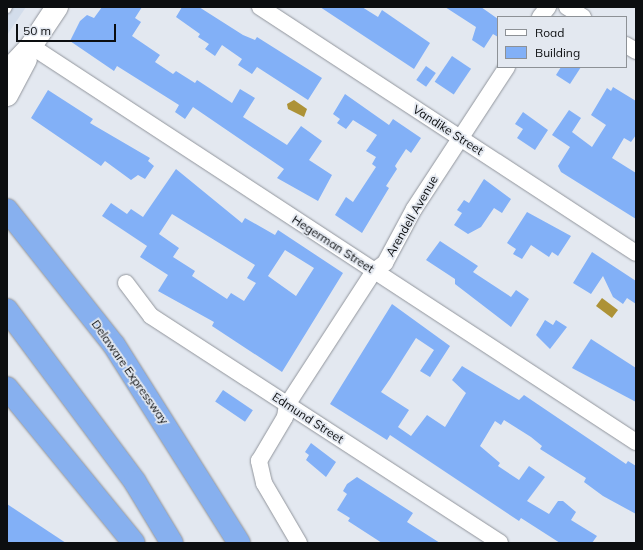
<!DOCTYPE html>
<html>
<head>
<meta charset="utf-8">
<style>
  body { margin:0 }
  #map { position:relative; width:643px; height:550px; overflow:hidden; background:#e3e8f0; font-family:Mulish,sans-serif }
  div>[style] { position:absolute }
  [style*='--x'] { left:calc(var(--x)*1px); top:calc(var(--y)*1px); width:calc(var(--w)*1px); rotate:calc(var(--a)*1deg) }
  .built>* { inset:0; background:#d3ddeb }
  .water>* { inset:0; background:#ad9236; transform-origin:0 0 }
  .building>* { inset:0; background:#82b0f7; transform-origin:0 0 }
  .roads { filter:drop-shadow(0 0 1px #91959c) drop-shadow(0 0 1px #91959c) }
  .lane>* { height:8px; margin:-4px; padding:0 4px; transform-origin:4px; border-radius:4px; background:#fff }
  .street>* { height:16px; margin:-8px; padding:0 8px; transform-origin:8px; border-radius:8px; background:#fff }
  .secondary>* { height:22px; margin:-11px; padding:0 11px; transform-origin:11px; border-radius:11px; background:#fff }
  .highway>* { height:22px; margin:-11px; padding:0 11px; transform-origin:11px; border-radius:11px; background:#87b0ef }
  span { translate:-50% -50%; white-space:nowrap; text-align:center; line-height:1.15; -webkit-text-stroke:3.5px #e3e8f0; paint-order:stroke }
  .street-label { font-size:12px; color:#0c0e10 }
  .frame { position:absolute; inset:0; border:8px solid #0c0e10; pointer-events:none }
  .legend { position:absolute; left:497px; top:16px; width:130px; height:52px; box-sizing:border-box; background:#e3e8f0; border:1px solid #8d9196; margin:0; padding:5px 7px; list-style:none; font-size:12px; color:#0c0e10 }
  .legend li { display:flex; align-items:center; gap:8px; height:20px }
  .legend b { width:20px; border:1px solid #8d9196 }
  .scale { position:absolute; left:16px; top:24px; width:100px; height:18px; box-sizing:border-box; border:2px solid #0c0e10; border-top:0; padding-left:5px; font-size:12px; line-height:14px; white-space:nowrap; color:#0c0e10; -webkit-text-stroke:3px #e3e8f0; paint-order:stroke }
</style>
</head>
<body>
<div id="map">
  <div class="built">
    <div style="clip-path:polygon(7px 7px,26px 7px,7px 35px)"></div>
  </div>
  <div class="water">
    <div style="clip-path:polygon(294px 100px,307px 109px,304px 117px,288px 109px,287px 104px)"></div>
    <div style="left:602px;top:298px;width:20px;height:10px;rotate:37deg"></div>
  </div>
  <div class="building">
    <div style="clip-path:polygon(102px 7px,142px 7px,135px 18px,141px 22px,132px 36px,160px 55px,155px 62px,173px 74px,176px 71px,195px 83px,197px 80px,232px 103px,240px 89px,255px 98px,243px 117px,287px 145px,301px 126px,322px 141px,309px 160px,332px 175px,318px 201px,277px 178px,284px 169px,193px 107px,185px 119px,175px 112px,179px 105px,117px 66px,114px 71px,70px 41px,80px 21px,87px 15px,94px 18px)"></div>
    <div style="clip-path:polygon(182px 7px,199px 7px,243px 35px,255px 40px,257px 37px,322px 78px,308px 100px,257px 67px,252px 74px,238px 65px,242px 59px,222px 45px,215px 56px,205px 49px,209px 44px,198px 37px,200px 34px,176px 17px)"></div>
    <div style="clip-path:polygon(320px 7px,362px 7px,378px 17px,382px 10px,430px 43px,414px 69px)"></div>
    <div style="clip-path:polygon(445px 7px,481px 7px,498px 19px,498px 37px,493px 34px,484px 48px,472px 40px,476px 27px)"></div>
    <div style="left:452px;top:56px;width:23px;height:31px;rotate:34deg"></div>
    <div style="left:426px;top:66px;width:12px;height:17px;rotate:35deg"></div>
    <div style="clip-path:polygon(561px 67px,581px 67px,570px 84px,556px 75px)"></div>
    <div style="clip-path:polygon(613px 87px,636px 101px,636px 135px,631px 142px,624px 138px,612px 158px,636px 173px,636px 219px,561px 172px,558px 166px,570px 147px,552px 135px,569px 110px,581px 118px,572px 132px,592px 147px,606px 125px,591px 115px,607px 88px,611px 91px)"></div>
    <div style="clip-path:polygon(48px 90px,93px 119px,90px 123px,150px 158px,148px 161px,154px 166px,145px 179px,138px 175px,131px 180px,105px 161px,101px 166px,31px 118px)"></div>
    <div style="clip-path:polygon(345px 94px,389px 125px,393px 119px,421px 138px,411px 153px,406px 149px,395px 166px,397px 169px,386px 186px,389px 188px,362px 233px,335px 215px,346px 197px,353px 202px,376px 167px,372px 164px,376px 157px,366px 151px,377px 135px,353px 120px,346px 129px,337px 123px,340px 119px,333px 114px)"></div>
    <div style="clip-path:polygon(523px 112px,548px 130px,535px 150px,517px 138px,523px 129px,515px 124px)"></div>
    <div style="clip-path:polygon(evenodd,176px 169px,242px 223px,245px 218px,275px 235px,278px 230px,343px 273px,282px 372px,212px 326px,214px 322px,158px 291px,168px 275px,140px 257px,147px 246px,102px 216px,111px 203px,127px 214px,131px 209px,143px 217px,176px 169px,172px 214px,255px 265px,247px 278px,256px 283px,244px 301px,231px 293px,227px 299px,192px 276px,195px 271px,173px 257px,179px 248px,159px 234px,172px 214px,176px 169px,285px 250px,314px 268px,296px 296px,268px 276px,285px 250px)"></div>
    <div style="clip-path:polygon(484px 179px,511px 199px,502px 213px,494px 208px,481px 227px,468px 234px,454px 225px,462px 213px,457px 210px,464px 200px,469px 203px)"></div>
    <div style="clip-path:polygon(527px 212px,571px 236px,558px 256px,552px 252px,549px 257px,531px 245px,522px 259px,513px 254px,516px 249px,507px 243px)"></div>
    <div style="clip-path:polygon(440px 241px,478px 266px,473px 272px,511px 297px,516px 290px,529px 299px,511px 327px,455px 284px,455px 279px,426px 260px)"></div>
    <div style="clip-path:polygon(592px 252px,636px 281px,636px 304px,627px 298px,623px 304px,613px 297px,603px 276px,591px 294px,573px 283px)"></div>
    <div style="clip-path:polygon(392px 304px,450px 346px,430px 377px,420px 371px,434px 350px,416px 338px,390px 379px,381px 392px,409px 410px,398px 427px,411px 436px,427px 415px,445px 427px,466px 393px,452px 380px,462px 366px,519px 400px,524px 395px,626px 464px,628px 461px,636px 466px,636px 514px,603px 496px,584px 482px,586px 478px,540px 449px,542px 446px,531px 437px,504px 420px,501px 425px,495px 421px,480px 446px,500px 463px,498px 466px,519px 480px,529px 466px,545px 477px,527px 501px,549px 514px,558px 501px,563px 501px,576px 512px,571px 520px,597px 536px,592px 543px,560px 543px,521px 518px,519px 521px,390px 435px,387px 440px,330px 404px)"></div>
    <div style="clip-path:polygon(545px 320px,553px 325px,556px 320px,567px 327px,550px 349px,536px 335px)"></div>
    <div style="clip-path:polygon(591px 339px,636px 368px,636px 402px,572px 368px)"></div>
    <div style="left:223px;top:390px;width:36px;height:14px;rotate:34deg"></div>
    <div style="clip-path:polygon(311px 443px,336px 462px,326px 477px,306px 460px,309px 455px,305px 452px)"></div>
    <div style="clip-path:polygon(357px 477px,413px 513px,407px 522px,440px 543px,382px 543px,348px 521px,350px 518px,337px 510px,347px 494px,343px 491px,347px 484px)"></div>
    <div style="clip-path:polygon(7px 504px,66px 543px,7px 543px)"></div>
  </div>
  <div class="roads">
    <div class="lane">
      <div style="--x:7;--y:9;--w:2;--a:-63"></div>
    </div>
    <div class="street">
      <div style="--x:260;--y:7;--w:449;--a:33.2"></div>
      <div style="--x:567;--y:7;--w:19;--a:32"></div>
      <div style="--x:540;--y:17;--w:13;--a:-51"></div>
      <div style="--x:626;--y:45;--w:12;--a:31"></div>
      <div style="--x:31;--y:46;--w:723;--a:33.21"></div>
      <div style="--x:126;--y:283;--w:41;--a:52.9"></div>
      <div style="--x:151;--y:316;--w:416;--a:33"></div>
      <div style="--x:299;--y:543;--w:69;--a:-120.3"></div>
      <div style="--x:264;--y:483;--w:23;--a:-103"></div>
      <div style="--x:259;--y:461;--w:51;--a:-59.4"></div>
      <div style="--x:285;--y:417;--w:12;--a:-81"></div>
      <div style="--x:287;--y:405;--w:160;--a:-57"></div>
      <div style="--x:374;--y:271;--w:14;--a:-36"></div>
      <div style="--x:385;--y:263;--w:61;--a:-61.8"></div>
      <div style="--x:414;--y:209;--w:170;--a:-56.8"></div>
    </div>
    <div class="secondary">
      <div style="--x:7;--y:72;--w:35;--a:-47"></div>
      <div style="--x:31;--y:46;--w:47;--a:-56.3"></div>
      <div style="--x:7;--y:95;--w:40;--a:-62"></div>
    </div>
    <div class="highway">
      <div style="--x:7;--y:210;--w:172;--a:51.6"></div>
      <div style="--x:114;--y:345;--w:234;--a:57.7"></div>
      <div style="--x:7;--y:310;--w:214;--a:53.3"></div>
      <div style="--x:135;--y:482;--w:71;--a:58.8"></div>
      <div style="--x:7;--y:388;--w:200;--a:50.7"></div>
    </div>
  </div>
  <div class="street-label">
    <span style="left:448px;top:130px;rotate:33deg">Vandike Street</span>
    <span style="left:412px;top:216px;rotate:-60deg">Arendell Avenue</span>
    <span style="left:333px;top:244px;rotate:33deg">Hegerman Street</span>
    <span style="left:130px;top:372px;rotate:55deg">Delaware Expressway</span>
    <span style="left:308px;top:418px;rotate:33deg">Edmund Street</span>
  </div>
  <div class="frame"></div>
  <ul class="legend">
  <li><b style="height:5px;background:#fff"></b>Road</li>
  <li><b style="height:11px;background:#82b0f7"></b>Building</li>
  </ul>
  <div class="scale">50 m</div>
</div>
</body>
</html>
